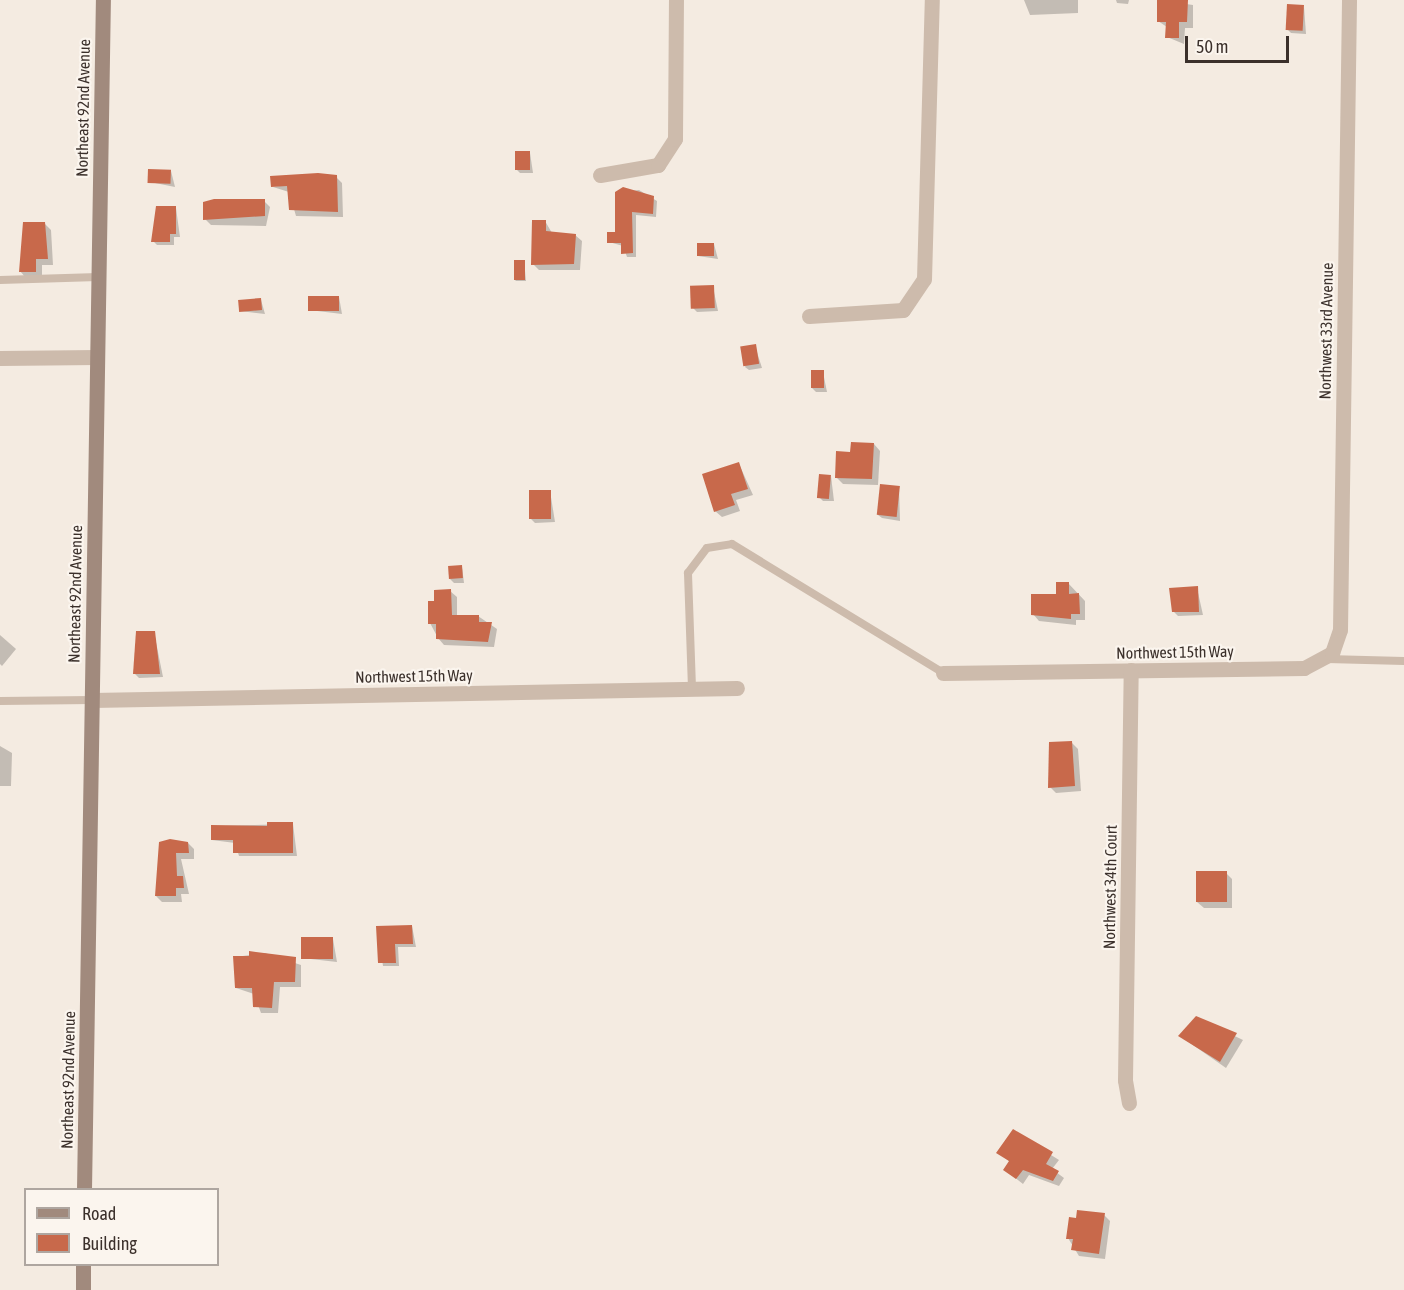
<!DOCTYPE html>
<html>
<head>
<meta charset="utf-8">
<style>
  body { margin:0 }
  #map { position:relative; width:1404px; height:1290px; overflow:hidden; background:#f4ebe1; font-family:"Asap Condensed",sans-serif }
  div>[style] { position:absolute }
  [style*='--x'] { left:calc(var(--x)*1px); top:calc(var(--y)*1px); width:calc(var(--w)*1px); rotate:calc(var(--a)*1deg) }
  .shadow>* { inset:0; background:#0003 }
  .building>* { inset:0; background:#c8694b; transform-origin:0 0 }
  .lane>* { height:8px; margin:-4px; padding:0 4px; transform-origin:4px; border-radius:4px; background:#cdbbac }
  .street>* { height:15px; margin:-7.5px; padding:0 7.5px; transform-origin:7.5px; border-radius:7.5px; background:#cdbbac }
  .secondary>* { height:15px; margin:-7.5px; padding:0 7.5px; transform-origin:7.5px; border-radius:7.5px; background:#a18a7d }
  span { translate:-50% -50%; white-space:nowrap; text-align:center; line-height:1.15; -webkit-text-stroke:4.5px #fbf5ee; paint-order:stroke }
  .street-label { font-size:16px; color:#3b302b }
  .legend { position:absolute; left:24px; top:1188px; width:195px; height:78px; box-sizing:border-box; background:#fbf5ee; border:2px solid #aea6a0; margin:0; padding:8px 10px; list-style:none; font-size:18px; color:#3b302b }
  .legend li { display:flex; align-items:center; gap:12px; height:30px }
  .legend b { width:30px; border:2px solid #aea6a0 }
  .scale { position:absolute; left:1185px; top:36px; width:104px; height:27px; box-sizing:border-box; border:3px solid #3b302b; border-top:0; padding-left:8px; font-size:18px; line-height:21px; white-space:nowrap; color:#3b302b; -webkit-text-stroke:4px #fbf5ee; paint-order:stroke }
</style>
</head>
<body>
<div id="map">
  <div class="shadow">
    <div style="clip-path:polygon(1024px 0,1078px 0,1078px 13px,1030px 15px)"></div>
    <div style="clip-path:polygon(1116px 0,1129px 0,1128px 4px,1117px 3px)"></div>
    <div style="clip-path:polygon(1159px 0,1193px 5px,1193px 28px,1185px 28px,1184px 44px,1167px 37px,1167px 27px,1158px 21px)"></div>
    <div style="clip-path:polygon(1304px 7px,1306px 34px,1291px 33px,1287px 29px)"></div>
    <div style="clip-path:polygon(530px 153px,533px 173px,520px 173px,516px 169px)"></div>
    <div style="clip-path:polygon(171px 171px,175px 187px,150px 182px)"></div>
    <div style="clip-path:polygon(336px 177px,342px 183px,343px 217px,296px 216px,289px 192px,273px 187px)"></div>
    <div style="clip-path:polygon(639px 190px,657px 201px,656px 217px,636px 215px,636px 257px,627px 257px,623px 246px,609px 242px,617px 233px,616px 193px)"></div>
    <div style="clip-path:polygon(264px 201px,270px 207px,266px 226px,211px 225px,205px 219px)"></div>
    <div style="clip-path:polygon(176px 208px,180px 237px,174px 237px,174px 245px,157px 245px,153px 241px)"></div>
    <div style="clip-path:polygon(545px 221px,552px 233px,575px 235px,582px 241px,580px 270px,539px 270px,533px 264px)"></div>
    <div style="clip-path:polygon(45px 224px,51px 230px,53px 265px,42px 265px,42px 278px,26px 278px,20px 271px)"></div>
    <div style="clip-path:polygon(714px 244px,718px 259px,698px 256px)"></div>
    <div style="clip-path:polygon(524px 261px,526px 281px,516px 281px,515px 280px)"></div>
    <div style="clip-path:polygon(713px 287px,718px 311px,697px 312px,693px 308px)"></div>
    <div style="clip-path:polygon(339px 297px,342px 314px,309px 310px)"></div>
    <div style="clip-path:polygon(261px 300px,265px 314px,240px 311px)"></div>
    <div style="clip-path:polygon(755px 346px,762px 368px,749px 370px,745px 367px)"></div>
    <div style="clip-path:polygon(823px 372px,827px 392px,816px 392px,812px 388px)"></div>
    <div style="clip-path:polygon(874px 444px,880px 451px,878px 485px,843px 484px,837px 478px)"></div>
    <div style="clip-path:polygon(739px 464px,753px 495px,736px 500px,740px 511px,722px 517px,715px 511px)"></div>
    <div style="clip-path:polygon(831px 476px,834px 501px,823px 501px,819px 497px)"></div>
    <div style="clip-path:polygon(899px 488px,900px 521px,882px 518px,878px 515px)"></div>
    <div style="clip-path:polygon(550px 491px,555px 522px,535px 523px,531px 519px)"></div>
    <div style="clip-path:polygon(462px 567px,464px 583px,454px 583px,450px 579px)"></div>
    <div style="clip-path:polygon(1068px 583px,1085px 601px,1085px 620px,1076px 620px,1076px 625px,1039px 621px,1033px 614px)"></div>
    <div style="clip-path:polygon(1197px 588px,1203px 615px,1178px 616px,1174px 612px)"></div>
    <div style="clip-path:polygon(450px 591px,457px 597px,457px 617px,478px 616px,497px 629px,494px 647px,444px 645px,438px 638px,430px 623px,435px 603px)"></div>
    <div style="clip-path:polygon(154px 632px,163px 677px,139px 678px,135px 674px)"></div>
    <div style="clip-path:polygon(0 635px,16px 649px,2px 666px,0 664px)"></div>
    <div style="clip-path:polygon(1071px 742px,1078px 749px,1081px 791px,1056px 793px,1050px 787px)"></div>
    <div style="clip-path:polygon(0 746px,12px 753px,11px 786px,0 786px)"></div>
    <div style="clip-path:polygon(293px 824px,297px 856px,239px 856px,235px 843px,212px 840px,212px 826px)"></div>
    <div style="clip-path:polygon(160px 843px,188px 843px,194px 849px,194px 859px,181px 859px,189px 894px,181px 894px,182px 902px,162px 902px,156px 896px)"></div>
    <div style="clip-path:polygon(1226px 873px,1232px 879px,1232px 908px,1204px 908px,1197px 902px)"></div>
    <div style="clip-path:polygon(412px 926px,416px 947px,398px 947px,399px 966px,383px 966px,377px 927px)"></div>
    <div style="clip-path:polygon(333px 939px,337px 962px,302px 958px)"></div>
    <div style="clip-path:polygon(265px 953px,301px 965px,301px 987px,280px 987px,278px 1013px,261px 1013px,254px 994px,236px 988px,235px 957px)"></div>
    <div style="clip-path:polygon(1197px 1018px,1243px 1040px,1226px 1068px,1180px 1036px)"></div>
    <div style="clip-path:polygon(1013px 1131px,1059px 1160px,1052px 1169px,1064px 1178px,1059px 1186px,1029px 1175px,1023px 1184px,1005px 1170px,1010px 1162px,998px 1152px)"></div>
    <div style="clip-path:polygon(1104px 1215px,1110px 1221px,1105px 1259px,1079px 1256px,1068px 1238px)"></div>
  </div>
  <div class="building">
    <div style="clip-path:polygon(1157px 0,1188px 0,1187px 22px,1179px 22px,1179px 38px,1165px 38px,1166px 22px,1157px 22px)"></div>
    <div style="left:1287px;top:4px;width:17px;height:26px;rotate:3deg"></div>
    <div style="left:515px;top:151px;width:15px;height:19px"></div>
    <div style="left:148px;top:169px;width:23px;height:14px;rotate:2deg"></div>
    <div style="clip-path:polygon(318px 173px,337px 175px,338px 212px,289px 210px,287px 186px,271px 187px,270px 176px)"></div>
    <div style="clip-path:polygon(623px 187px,654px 196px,653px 214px,632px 212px,633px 253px,621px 254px,621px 243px,607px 243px,607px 232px,615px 232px,615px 192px)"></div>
    <div style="clip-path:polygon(214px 199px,265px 199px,265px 216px,203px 220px,203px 202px)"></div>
    <div style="clip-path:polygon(156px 206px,176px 206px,176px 234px,170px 234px,170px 242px,151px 242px)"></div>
    <div style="clip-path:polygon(532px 220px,546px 220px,546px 231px,576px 234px,574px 264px,531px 265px)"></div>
    <div style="clip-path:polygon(23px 222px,45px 222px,48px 259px,36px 259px,36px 272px,19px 272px)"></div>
    <div style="left:697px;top:243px;width:17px;height:13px"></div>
    <div style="left:514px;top:260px;width:11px;height:20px"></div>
    <div style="left:714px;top:285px;width:23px;height:24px;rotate:88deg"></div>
    <div style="left:308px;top:296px;width:31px;height:15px"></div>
    <div style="left:261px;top:298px;width:12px;height:23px;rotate:85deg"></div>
    <div style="left:756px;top:344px;width:20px;height:16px;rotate:81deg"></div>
    <div style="left:811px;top:370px;width:13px;height:18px"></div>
    <div style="clip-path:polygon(851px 442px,874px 443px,872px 479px,835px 478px,836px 451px,850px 452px)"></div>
    <div style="clip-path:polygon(739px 462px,748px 489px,731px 494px,735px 505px,714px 512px,702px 474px)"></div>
    <div style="left:819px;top:474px;width:12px;height:24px;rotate:5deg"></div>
    <div style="left:880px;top:484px;width:20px;height:31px;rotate:6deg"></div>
    <div style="left:529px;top:490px;width:22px;height:29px"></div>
    <div style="left:462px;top:565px;width:13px;height:14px;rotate:86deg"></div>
    <div style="clip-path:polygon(1056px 582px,1069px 582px,1069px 594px,1079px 593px,1080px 614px,1071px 614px,1071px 619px,1031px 615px,1031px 594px,1056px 594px)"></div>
    <div style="clip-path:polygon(1198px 586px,1199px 612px,1172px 612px,1169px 588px)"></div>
    <div style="clip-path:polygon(451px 589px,452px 615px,479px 615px,479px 622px,492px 622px,488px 642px,436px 639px,436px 624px,428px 624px,428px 601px,434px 601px,434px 590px)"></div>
    <div style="clip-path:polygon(136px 631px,155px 631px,160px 674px,133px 674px)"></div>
    <div style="clip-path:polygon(1072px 741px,1075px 786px,1048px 788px,1049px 742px)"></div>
    <div style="clip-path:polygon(267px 822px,293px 822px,293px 853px,233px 853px,233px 840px,211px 840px,211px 825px,267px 826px)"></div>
    <div style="clip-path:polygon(170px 839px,188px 842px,189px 853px,176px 853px,177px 876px,183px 876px,184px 888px,176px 888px,176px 896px,155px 896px,159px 842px)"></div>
    <div style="left:1227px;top:871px;width:31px;height:31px;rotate:90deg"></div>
    <div style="clip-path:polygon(412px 925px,413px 944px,395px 944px,396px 963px,378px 963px,376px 926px)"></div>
    <div style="left:301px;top:937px;width:32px;height:22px"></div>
    <div style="clip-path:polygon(249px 951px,296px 957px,295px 982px,274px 982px,272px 1008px,253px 1007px,252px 988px,235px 988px,233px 956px,249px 956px)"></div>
    <div style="clip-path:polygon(1196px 1016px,1237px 1033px,1220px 1062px,1178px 1036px)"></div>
    <div style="clip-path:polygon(1013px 1129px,1053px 1152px,1046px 1164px,1059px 1171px,1053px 1181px,1023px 1170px,1016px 1179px,1003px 1170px,1009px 1161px,996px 1153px)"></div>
    <div style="clip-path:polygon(1077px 1210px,1105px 1213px,1099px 1254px,1071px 1250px,1073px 1239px,1066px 1239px,1069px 1217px,1076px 1218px)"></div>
  </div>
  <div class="lane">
    <div style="--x:0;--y:280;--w:98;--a:-1.8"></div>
    <div style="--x:1327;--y:659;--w:77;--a:1.5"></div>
    <div style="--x:692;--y:688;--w:115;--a:-92"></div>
    <div style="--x:688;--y:573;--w:31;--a:-53"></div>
    <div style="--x:707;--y:548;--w:25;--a:-9"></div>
    <div style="--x:732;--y:544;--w:247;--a:31.4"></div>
    <div style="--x:0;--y:701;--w:92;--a:-0.6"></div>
  </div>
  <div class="street">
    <div style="--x:600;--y:175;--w:59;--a:-9.8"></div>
    <div style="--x:658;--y:165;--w:31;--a:-57"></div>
    <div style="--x:675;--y:139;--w:139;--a:-89.6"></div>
    <div style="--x:809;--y:316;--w:94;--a:-3.7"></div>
    <div style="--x:903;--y:310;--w:37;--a:-56"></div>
    <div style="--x:924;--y:279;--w:279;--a:-88.4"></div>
    <div style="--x:0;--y:358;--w:97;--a:-0.6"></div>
    <div style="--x:943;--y:673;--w:361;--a:-0.8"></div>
    <div style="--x:1304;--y:668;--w:32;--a:-28"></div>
    <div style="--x:1332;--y:653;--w:24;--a:-71"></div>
    <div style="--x:1340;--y:630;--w:630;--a:-89.18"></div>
    <div style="--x:92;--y:700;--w:645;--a:-1.07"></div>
    <div style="--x:1129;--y:1103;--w:23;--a:-100"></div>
    <div style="--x:1125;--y:1080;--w:410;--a:-89.2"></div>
  </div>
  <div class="secondary">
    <div style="--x:84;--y:1190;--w:1190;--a:-89.09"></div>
    <div style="--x:83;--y:1290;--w:26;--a:-90"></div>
  </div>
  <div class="street-label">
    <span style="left:83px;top:108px;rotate:-89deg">Northeast 92nd Avenue</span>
    <span style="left:1326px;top:331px;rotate:-89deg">Northwest 33rd Avenue</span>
    <span style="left:75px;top:594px;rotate:-89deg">Northeast 92nd Avenue</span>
    <span style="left:1175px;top:652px;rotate:-1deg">Northwest 15th Way</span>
    <span style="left:414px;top:676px;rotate:-1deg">Northwest 15th Way</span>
    <span style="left:1110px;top:887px;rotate:-89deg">Northwest 34th Court</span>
    <span style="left:68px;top:1080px;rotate:-89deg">Northeast 92nd Avenue</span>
  </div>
  <ul class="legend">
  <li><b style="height:8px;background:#a18a7d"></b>Road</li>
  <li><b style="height:16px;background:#c8694b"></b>Building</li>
  </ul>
  <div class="scale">50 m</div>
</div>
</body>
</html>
